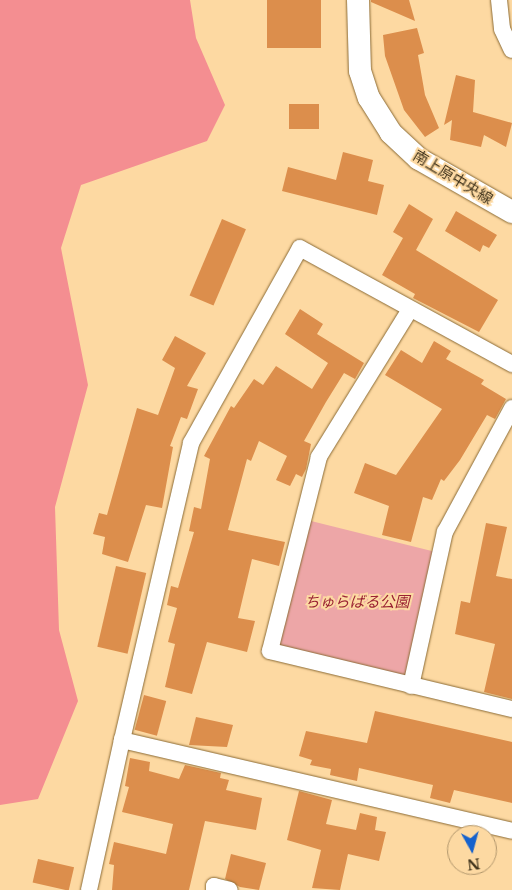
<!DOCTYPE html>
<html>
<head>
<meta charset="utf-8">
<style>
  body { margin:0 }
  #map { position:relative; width:512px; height:890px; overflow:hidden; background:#fdd9a2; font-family:"Libre Baskerville","Noto Sans JP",serif }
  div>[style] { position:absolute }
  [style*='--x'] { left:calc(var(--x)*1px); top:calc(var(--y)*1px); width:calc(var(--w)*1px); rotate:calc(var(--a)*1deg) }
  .green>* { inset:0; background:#eda6a7; transform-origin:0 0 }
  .forest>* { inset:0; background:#f48e91 }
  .building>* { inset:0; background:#dc8e4c; transform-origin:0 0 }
  .roads { filter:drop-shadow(0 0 1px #8b6b36) drop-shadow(0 0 1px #8b6b36) }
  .street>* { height:16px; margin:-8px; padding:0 8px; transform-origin:8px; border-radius:8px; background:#fff }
  .secondary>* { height:22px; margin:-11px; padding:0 11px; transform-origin:11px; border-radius:11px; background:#fff }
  span { translate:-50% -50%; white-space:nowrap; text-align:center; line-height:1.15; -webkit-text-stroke:4px #fdd9a2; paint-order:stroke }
  .street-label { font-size:15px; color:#3f321b }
  .park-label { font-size:15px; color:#9a2233; font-style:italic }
  .north { position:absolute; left:447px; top:825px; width:50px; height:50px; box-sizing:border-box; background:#fdd9a2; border:1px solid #b1966c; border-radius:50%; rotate:173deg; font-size:14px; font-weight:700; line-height:20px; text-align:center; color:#3f321b }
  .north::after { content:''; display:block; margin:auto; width:18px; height:22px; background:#1662cd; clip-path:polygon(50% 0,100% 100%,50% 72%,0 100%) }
</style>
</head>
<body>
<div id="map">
  <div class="green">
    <div style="left:303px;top:519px;width:141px;height:136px;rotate:14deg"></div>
  </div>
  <div class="forest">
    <div style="clip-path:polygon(0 0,190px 0,196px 38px,225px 105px,207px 141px,81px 185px,61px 248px,88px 385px,55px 507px,59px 630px,78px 701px,38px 799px,0 805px)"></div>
  </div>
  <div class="building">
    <div style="left:267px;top:0;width:54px;height:48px"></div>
    <div style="clip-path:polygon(371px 0,409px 0,415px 21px,371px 2px)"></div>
    <div style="clip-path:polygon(417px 28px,424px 53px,418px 55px,425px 95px,439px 128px,425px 137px,404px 110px,385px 56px,383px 35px)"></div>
    <div style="clip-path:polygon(456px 75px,475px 80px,473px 112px,512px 123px,506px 147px,484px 135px,481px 147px,450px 140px,452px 120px,444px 125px)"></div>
    <div style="left:289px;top:104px;width:30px;height:25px"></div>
    <div style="clip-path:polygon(343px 152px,373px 160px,368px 181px,384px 185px,377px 215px,282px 191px,288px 167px,336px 180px)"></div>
    <div style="clip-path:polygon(409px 204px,433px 219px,416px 250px,498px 300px,479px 332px,413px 298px,415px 294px,382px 275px,403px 238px,393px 232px)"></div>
    <div style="clip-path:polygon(456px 211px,497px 235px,489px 248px,483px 245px,480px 252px,445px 231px)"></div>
    <div style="left:222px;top:219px;width:26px;height:83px;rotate:23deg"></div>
    <div style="clip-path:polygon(300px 309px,323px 324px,317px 334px,364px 363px,355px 379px,344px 373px,326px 402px,304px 441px,311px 444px,306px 469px,302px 477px,296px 474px,290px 486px,276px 480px,287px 456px,259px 441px,251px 461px,247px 459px,228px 530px,285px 542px,279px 566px,252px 559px,238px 618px,255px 621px,247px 652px,207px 642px,192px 694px,165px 687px,175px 644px,168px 642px,177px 608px,167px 605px,171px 586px,178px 588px,194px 532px,189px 531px,194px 507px,201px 509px,210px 459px,204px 456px,231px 406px,234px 408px,254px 379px,263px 385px,276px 366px,312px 389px,328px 363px,285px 334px)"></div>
    <div style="clip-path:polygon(175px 336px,206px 353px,187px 386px,198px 389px,187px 419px,181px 417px,170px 446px,173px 447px,162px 508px,146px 505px,128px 562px,102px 554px,105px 537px,93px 534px,99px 513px,107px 515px,137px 408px,158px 415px,175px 368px,162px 360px)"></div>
    <div style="clip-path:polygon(434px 341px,451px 351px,446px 359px,484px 380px,481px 384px,506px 399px,495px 419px,487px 415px,460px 460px,444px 481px,441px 479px,432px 500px,423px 497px,411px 542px,382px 535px,389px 506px,354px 493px,365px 463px,396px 475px,442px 409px,385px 375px,401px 350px,422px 363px)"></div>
    <div style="clip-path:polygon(486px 523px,507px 527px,496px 576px,512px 579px,512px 699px,484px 692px,495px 644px,455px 634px,461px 601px,470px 603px)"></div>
    <div style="left:116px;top:566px;width:31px;height:83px;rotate:13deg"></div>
    <div style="left:144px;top:695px;width:23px;height:36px;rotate:15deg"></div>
    <div style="clip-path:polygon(375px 711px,512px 742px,512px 803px,454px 790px,450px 803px,430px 798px,433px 785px,359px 768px,357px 781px,330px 775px,331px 769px,310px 765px,312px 760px,299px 756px,306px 731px,367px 743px)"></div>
    <div style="clip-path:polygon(196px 717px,233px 725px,227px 747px,189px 745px)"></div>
    <div style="clip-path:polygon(130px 758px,150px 762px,149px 771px,179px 779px,185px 765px,221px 773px,220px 778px,229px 780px,226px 790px,262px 798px,256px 830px,205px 821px,189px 890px,112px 890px,114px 865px,109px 864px,114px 842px,166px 854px,173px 824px,122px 812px,129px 787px,125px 786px)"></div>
    <div style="clip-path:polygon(299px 791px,332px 800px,326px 824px,356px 830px,360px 813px,377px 817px,375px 830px,386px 832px,379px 861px,348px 854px,340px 890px,312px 888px,321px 850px,287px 840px)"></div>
    <div style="clip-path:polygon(231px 854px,266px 863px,259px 890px,240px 887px,225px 879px)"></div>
    <div style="left:38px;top:859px;width:37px;height:24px;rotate:13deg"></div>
  </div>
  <div class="roads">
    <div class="street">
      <div style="--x:499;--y:0;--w:29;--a:84"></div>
      <div style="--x:502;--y:29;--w:23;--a:65"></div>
      <div style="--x:409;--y:311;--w:172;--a:121.7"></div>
      <div style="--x:319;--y:457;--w:200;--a:104.2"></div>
      <div style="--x:270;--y:651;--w:249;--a:13.5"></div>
      <div style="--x:411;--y:686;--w:158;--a:-77.6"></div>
      <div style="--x:445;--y:532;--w:141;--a:-61.6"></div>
      <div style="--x:122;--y:740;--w:305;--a:-76.9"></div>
      <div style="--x:191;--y:443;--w:223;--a:-60.8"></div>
      <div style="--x:300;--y:248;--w:242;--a:28.7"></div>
      <div style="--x:89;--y:890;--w:154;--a:-77.6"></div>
      <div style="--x:122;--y:740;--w:400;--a:13.1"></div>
      <div style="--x:214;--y:890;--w:4;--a:-90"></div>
      <div style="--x:214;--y:886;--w:16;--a:14"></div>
    </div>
    <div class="secondary">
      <div style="--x:358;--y:0;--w:71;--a:88.4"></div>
      <div style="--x:360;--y:71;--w:28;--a:72"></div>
      <div style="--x:369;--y:98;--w:41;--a:57.8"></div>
      <div style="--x:391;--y:133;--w:38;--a:43"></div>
      <div style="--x:419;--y:159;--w:107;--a:29.7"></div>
    </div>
  </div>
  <div class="street-label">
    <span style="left:453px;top:177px;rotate:31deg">南上原中央線</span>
  </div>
  <div class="park-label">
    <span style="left:357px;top:602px">ちゅらばる公園</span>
  </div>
  <div class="north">N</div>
</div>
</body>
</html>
